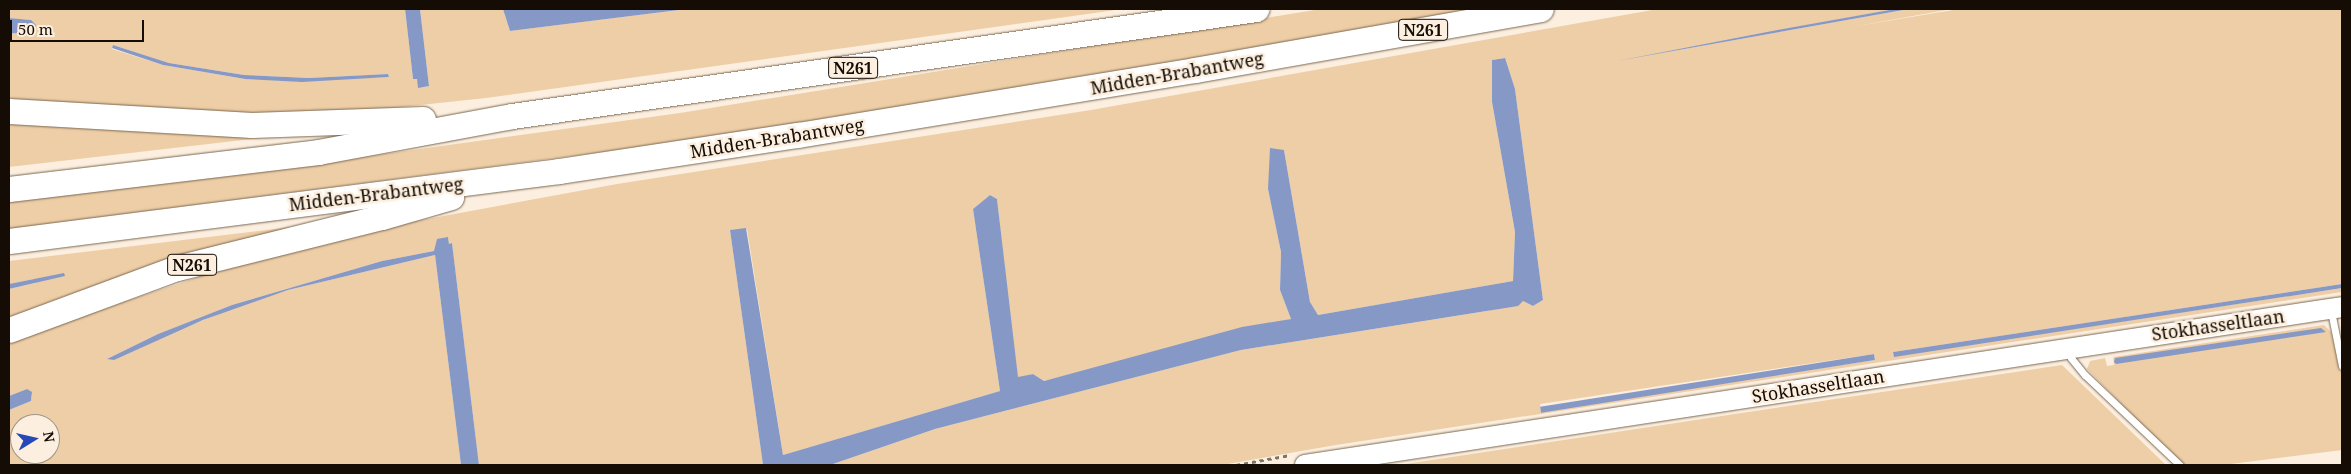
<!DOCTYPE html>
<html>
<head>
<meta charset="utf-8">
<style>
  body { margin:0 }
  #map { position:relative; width:2351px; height:474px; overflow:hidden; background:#fcefdf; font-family:"Noto Serif",serif }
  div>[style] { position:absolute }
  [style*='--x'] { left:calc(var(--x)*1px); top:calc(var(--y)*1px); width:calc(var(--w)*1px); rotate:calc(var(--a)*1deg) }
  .green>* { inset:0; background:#eecea7 }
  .water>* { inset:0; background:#8699c6; transform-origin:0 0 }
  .path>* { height:3px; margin-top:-1.5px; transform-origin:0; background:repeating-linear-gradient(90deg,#7d7367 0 4px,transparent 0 8px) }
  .roads { filter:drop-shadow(0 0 1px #7a6750) drop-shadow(0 0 1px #7a6750) }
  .lane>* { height:7px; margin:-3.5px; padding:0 3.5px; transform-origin:3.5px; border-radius:3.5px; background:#fff }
  .secondary>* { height:20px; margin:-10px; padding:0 10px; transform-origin:10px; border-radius:10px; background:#fff }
  .highway>* { height:25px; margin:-12.5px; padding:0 12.5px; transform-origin:12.5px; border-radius:12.5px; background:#fff }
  span { translate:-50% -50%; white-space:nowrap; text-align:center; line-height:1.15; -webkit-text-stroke:5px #fcefdf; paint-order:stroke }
  .shield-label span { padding:1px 4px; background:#fcefdf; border:1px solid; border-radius:4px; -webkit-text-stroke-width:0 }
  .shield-label { font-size:16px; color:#150d05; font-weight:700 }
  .street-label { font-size:18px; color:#150d05 }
  .frame { position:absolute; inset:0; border:10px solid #150d05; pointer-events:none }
  .north { position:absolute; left:10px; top:414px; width:50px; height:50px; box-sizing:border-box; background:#fcefdf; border:1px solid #a09588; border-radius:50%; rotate:81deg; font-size:14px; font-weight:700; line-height:20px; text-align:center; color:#150d05 }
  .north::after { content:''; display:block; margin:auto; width:18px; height:22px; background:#2748b7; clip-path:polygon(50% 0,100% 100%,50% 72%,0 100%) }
  .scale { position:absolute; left:10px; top:20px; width:134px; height:22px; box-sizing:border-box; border:2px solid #150d05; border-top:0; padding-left:6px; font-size:15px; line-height:18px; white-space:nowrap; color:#150d05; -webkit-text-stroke:4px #fcefdf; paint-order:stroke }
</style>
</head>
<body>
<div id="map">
  <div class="green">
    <div style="clip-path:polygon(evenodd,9px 9px,405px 9px,413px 79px,417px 79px,419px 87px,429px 86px,420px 9px,503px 9px,510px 31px,687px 9px,1123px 9px,486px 98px,392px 108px,243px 113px,106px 108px,9px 98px,9px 33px,27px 34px,31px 20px,9px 18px,9px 9px,113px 45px,169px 63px,244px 75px,309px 78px,388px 74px,389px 77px,363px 78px,245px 79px,163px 65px,112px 49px,113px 45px)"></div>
    <div style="clip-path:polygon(1321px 9px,1481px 9px,1055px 82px,657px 145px,9px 229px,9px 200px,333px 161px,680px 113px)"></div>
    <div style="clip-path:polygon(evenodd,1658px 9px,1895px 9px,1628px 59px,1909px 9px,1952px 9px,1851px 27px,1959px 9px,2342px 9px,2342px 284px,1893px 352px,1894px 356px,2342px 288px,2342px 292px,1336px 445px,1222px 465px,830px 465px,935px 429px,1241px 350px,1487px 311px,1523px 301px,1533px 306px,1543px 300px,1515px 89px,1504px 58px,1492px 60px,1492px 102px,1515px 232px,1513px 281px,1318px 315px,1310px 302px,1284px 150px,1268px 189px,1281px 252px,1280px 290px,1291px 319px,1044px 381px,1033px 374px,1017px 378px,997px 199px,990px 195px,973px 209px,1000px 391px,783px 455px,747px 229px,730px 230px,763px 465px,479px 465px,452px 244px,449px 244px,448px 237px,434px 251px,382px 261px,232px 305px,158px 334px,107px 359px,236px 307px,288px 290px,435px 255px,461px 465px,9px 465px,9px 410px,31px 401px,32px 395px,27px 389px,9px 396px,9px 340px,250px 260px,400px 224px,617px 184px,1091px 110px,1658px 9px,1874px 354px,1875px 360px,1541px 410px,1540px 404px,1874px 354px,1658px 9px,20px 424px,50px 424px,50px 454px,20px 454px,20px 424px)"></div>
    <div style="clip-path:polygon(9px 119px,152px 132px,287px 135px,9px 167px)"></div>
    <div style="clip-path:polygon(308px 225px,9px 318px,9px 289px,36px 283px,34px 279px,9px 284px,9px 261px)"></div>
    <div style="clip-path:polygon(2324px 325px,2331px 332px,2342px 370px,2342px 450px,2223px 465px,2181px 465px,2087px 369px,2090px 361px,2105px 358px,2107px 366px,2114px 365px,2113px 357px)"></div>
    <div style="clip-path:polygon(2062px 365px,2166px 465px,1399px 465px,1735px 414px)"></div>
  </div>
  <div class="water">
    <div style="clip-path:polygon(405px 9px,420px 9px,429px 86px,418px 88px,417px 79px,413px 79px)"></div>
    <div style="clip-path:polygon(503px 9px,687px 9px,510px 31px)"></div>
    <div style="clip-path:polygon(1895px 9px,1909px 9px,1617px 61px,1783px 29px)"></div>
    <div style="clip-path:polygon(9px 18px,31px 20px,36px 25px,35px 30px,27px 34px,9px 33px)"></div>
    <div style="clip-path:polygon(113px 45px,169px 63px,244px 75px,309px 78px,388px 74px,389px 77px,302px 82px,245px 79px,163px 65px,112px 48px)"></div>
    <div style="clip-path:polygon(1505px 58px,1515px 89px,1543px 300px,1533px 306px,1523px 301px,1518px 306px,1241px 350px,935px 429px,830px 465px,763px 465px,730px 230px,746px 228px,783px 455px,1000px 391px,973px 209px,990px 195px,997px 199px,1018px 377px,1033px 374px,1044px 381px,1242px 327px,1291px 319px,1280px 290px,1281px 252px,1268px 189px,1270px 148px,1284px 150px,1310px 302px,1318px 315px,1513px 281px,1515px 232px,1492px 102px,1492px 60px)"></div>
    <div style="clip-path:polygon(448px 237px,449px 244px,452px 243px,479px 465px,461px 465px,435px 255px,288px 290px,203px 320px,114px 360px,107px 359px,158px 334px,232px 305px,382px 261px,434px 251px,437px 239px)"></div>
    <div style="clip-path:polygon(64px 273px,65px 276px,9px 289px,9px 284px)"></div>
    <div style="clip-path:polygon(2342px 284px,2342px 288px,1894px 357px,1893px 352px)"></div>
    <div style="clip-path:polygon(2321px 328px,2326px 332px,2116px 364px,2114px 362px,2115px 358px)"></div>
    <div style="left:1874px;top:354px;width:6px;height:338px;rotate:81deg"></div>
    <div style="clip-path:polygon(27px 389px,32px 392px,31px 401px,9px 410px,9px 396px)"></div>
  </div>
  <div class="path">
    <div style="--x:1236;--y:465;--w:55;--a:-10.5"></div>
  </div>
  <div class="roads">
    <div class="lane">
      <div style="--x:2331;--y:311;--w:56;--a:78.7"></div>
      <div style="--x:2069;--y:350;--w:8;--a:76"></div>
      <div style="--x:2071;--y:358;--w:22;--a:51"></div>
      <div style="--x:2085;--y:375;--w:131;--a:43.5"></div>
    </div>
    <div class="secondary">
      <div style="--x:1305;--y:465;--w:1049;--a:-8.66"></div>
    </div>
    <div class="highway">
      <div style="--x:9;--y:111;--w:243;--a:3.3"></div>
      <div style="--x:252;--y:125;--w:171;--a:-2"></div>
      <div style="--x:9;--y:189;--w:311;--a:-6.8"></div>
      <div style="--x:318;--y:152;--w:197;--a:-10.5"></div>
      <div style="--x:512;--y:116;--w:752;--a:-8.18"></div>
      <div style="--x:9;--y:241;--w:554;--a:-7.25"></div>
      <div style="--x:559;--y:171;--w:242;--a:-8.6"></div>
      <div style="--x:798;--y:135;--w:402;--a:-9.3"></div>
      <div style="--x:1195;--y:70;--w:351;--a:-10"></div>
      <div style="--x:9;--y:330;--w:179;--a:-20.3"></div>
      <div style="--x:177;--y:268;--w:211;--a:-14"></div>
      <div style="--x:382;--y:217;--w:72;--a:-16.2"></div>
    </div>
  </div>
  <div class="shield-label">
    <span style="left:1423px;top:30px">N261</span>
    <span style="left:853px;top:68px">N261</span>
    <span style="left:192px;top:265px">N261</span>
  </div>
  <div class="street-label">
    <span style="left:1177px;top:73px;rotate:-10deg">Midden-Brabantweg</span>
    <span style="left:777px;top:138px;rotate:-9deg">Midden-Brabantweg</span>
    <span style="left:376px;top:194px;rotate:-7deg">Midden-Brabantweg</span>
    <span style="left:2218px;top:325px;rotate:-8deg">Stokhasseltlaan</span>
    <span style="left:1818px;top:386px;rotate:-9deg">Stokhasseltlaan</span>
  </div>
  <div class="frame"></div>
  <div class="north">N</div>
  <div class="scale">50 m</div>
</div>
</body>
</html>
